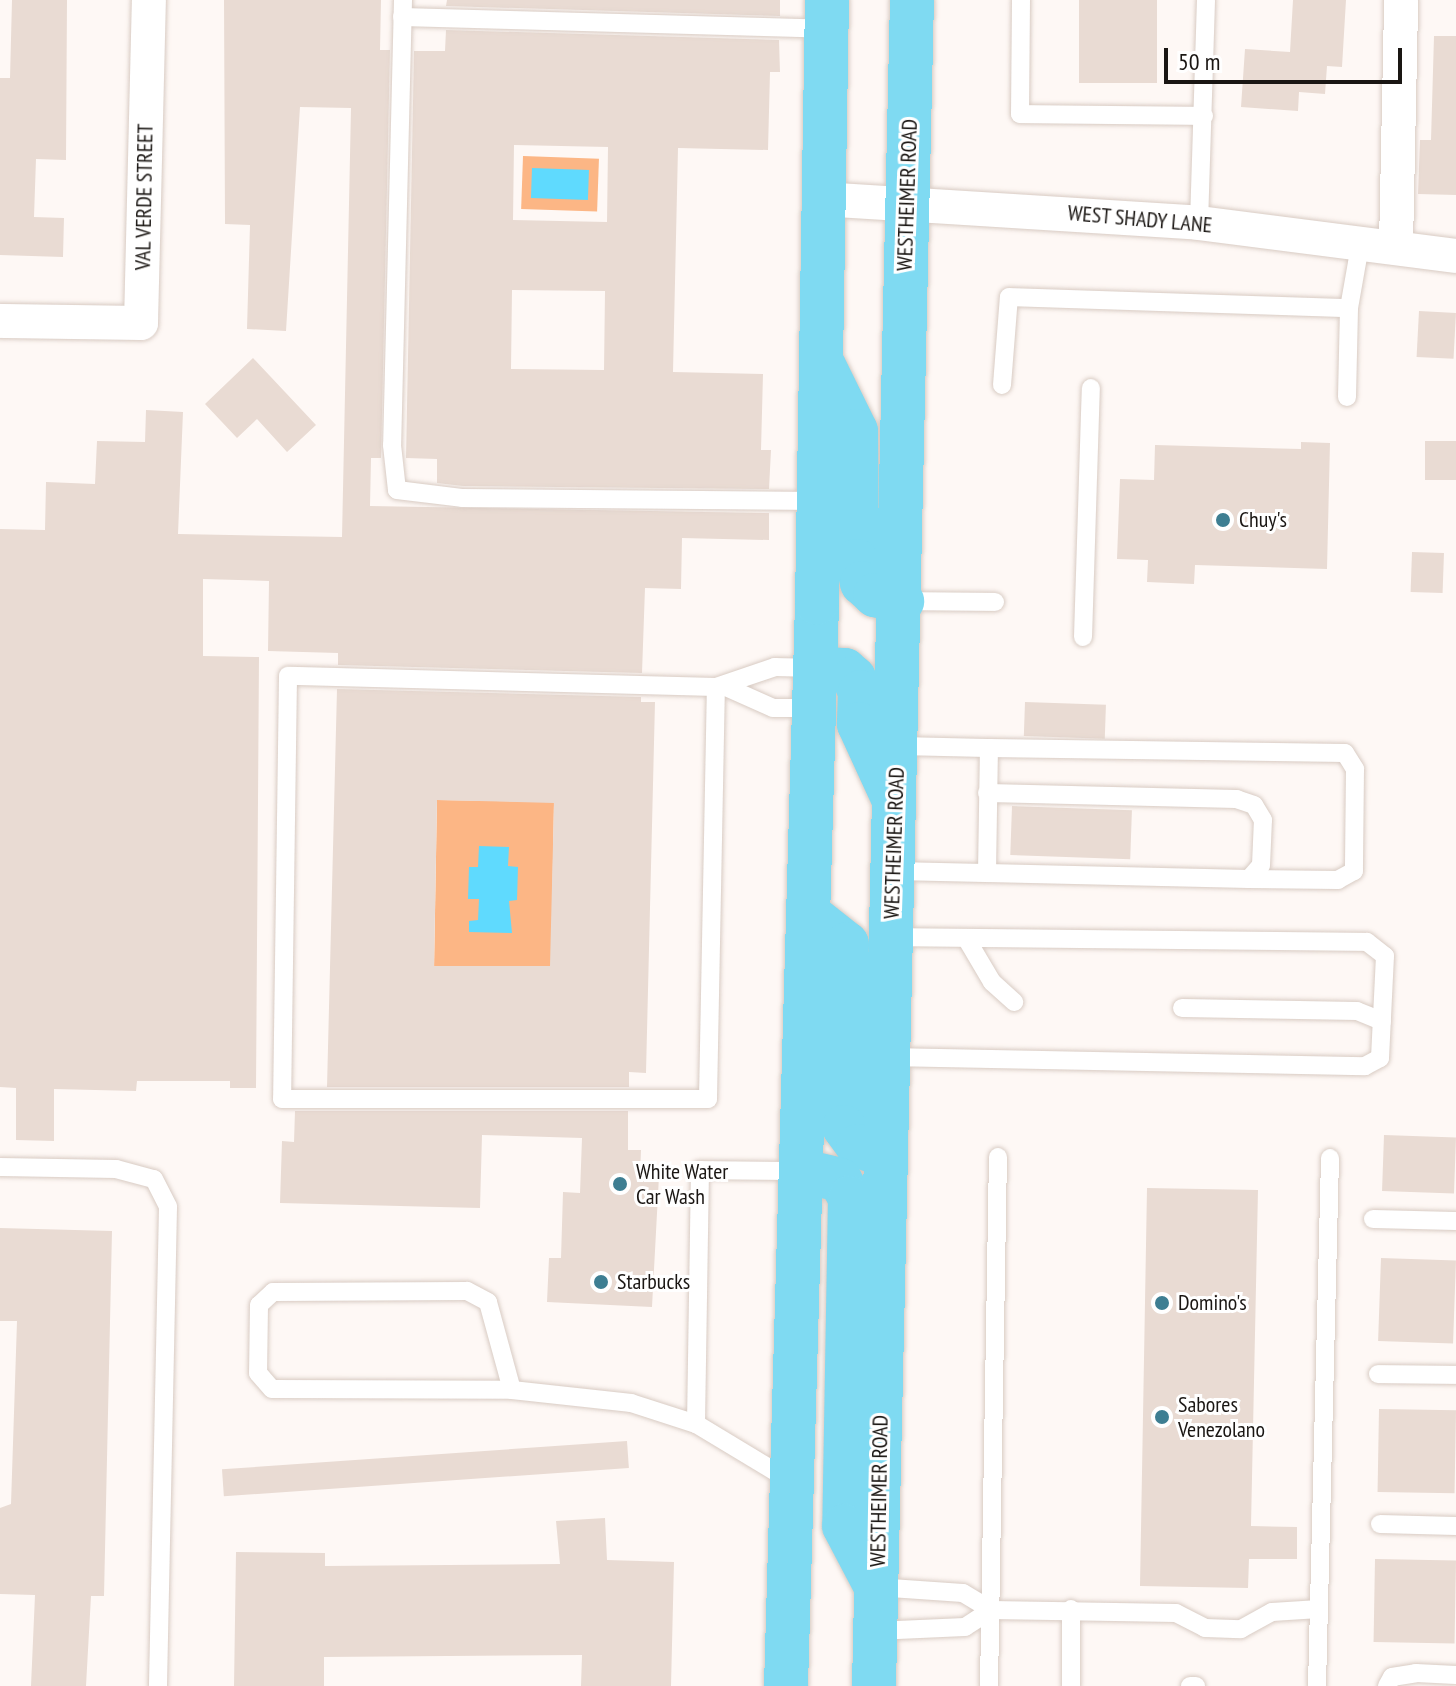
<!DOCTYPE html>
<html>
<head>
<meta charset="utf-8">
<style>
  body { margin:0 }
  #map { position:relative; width:1456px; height:1686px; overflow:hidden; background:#fef8f5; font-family:"PT Sans Narrow",sans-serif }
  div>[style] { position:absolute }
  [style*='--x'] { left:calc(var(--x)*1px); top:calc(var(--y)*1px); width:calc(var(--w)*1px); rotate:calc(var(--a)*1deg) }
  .green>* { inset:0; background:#fcb685; transform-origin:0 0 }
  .water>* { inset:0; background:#5fdafe; transform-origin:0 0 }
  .building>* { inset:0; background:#e9dbd3; transform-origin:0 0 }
  .roads { filter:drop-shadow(0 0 2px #d8cbc3) drop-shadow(0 0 2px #d8cbc3) }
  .service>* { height:18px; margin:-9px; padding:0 9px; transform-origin:9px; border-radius:9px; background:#fff }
  .minor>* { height:34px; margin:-17px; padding:0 17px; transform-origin:17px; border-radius:17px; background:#fff }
  .primary>* { height:44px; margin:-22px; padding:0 22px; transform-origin:22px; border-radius:22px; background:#7fdaf2 }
  .dots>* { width:22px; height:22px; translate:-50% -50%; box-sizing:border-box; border:4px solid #fff; border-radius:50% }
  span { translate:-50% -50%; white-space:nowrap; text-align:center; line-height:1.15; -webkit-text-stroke:6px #fff; paint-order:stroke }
  .street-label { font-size:22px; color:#1a1613 }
  .poi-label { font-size:22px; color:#1a1613 }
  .left { translate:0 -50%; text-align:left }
  .scale { position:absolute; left:1164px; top:48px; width:238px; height:36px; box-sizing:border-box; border:4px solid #1a1613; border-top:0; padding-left:10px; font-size:24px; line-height:28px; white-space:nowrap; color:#1a1613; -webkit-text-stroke:6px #fff; paint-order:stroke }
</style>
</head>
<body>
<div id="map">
  <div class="green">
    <div style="left:523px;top:156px;width:76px;height:53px;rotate:2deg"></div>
    <div style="left:437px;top:800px;width:117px;height:166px;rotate:1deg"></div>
  </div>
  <div class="water">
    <div style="left:532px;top:168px;width:57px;height:30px;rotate:2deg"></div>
    <div style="clip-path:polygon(479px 846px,509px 847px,508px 866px,518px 867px,517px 900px,509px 901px,512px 933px,469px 932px,469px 921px,478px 920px,479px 899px,468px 899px,469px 867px,478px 867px)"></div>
  </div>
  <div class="building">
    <div style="clip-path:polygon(12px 0,67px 0,66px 160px,36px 159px,34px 217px,64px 218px,63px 257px,0 255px,0 78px,10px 78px)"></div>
    <div style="clip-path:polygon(224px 0,381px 0,380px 50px,390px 50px,381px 458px,371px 458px,370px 506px,769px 513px,769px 540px,682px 538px,681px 589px,645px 588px,642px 673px,338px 665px,338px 653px,268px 651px,269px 581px,203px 579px,203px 656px,259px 657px,256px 1088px,230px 1088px,230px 1081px,137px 1081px,136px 1091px,54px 1089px,54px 1141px,16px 1140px,16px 1088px,0 1087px,0 529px,45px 530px,46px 482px,95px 484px,97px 441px,145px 442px,146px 410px,183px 412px,178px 534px,342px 537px,351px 108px,300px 107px,286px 331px,247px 329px,250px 225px,225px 224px)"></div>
    <div style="clip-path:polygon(447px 0,780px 0,780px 16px,446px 6px)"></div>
    <div style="left:1079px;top:0;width:78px;height:83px"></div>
    <div style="clip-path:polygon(1293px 0,1346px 0,1342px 67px,1327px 66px,1325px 94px,1299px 92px,1298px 111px,1241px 107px,1245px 49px,1290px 52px)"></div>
    <div style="clip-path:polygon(evenodd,446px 30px,779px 40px,780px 72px,770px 72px,768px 150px,678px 148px,673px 372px,763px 374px,761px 450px,771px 450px,769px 489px,463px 486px,437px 483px,437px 459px,406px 458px,414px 51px,445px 51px,446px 30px,514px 145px,608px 147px,607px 222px,513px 220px,514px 145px,446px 30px,512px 290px,605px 291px,604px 370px,511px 369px,512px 290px)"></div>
    <div style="clip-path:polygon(1434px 36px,1456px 36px,1456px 195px,1418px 194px,1420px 140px,1431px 140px)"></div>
    <div style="left:1419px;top:311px;width:37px;height:46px;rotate:3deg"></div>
    <div style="clip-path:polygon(253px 358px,316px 425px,287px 452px,257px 419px,237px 438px,205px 404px)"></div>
    <div style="left:1425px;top:441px;width:31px;height:39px"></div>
    <div style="clip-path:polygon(1301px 442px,1330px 443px,1327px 569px,1195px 565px,1194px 584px,1147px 582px,1148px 560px,1117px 559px,1120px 479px,1154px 480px,1155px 445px,1301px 449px)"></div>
    <div style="left:1412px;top:552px;width:32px;height:40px;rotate:2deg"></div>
    <div style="clip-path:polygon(evenodd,337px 689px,641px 697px,641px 702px,655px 702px,646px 1073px,629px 1072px,629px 1087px,327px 1087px,337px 689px,437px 800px,554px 803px,550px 966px,434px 966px,437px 800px)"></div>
    <div style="left:1025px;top:702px;width:81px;height:34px;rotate:2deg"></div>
    <div style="left:1012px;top:806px;width:120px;height:49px;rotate:2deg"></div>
    <div style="clip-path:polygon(295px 1111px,628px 1111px,628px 1150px,641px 1150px,640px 1176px,659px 1176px,652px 1307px,547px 1302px,549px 1258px,561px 1258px,563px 1192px,580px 1193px,582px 1138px,482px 1135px,480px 1208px,280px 1203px,282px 1141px,294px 1142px)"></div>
    <div style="left:1384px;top:1135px;width:72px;height:56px;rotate:2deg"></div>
    <div style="clip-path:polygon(1147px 1188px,1258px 1190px,1251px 1526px,1297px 1527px,1297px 1559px,1249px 1559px,1248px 1588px,1140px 1586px)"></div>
    <div style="clip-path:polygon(0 1228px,112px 1231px,104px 1596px,91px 1596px,86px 1686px,31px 1686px,35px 1595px,0 1594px,0 1508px,11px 1504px,17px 1321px,0 1321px)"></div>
    <div style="left:1381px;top:1258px;width:75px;height:83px;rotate:2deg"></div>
    <div style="left:1379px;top:1409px;width:77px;height:83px;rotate:1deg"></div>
    <div style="left:627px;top:1441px;width:27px;height:406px;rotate:86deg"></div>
    <div style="clip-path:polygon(605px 1518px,607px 1560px,674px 1562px,671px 1686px,581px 1686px,582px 1655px,324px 1657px,324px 1686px,234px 1686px,236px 1552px,325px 1553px,325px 1566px,560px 1564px,556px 1521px)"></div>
    <div style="left:1375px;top:1559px;width:81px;height:83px;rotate:1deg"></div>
  </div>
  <div class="roads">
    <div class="service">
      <div style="--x:403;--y:0;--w:445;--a:91.4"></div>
      <div style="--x:392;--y:445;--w:45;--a:83.7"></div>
      <div style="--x:397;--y:490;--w:65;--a:7"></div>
      <div style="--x:462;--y:498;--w:357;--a:0.5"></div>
      <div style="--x:1021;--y:0;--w:114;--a:90.5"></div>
      <div style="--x:1020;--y:114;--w:184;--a:0.6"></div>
      <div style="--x:402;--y:17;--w:425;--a:1.6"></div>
      <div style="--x:1199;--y:223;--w:223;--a:-88.2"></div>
      <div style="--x:1002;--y:385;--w:88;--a:-85.5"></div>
      <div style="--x:1009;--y:297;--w:340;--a:1.9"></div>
      <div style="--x:1347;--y:397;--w:89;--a:-88.7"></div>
      <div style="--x:1349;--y:308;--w:69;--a:-80"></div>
      <div style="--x:902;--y:601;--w:93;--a:0.6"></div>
      <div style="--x:1083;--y:637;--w:249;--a:-88.2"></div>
      <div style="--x:716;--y:687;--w:428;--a:-178.5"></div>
      <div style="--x:288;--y:676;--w:423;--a:90.8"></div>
      <div style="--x:282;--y:1099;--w:426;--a:0"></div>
      <div style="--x:708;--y:1099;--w:412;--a:-88.9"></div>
      <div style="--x:716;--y:687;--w:62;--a:-18.7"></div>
      <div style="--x:775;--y:667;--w:40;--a:1.4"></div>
      <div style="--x:726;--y:687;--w:51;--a:24.1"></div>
      <div style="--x:773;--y:708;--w:41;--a:0"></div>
      <div style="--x:989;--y:748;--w:356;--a:0.8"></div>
      <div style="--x:1345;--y:753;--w:19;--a:58"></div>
      <div style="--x:1355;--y:769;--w:102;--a:90.6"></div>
      <div style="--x:1354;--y:871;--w:18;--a:151"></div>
      <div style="--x:1338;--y:880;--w:89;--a:-179.4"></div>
      <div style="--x:893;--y:871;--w:94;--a:1.2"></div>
      <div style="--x:987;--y:873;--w:125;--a:-89.1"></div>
      <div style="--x:989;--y:748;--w:91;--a:-178.7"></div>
      <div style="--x:987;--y:873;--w:262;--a:1.3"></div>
      <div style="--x:1249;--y:879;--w:18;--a:-49"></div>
      <div style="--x:1261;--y:865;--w:45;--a:-87.5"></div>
      <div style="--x:1263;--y:820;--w:17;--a:-121"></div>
      <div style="--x:1254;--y:805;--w:18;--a:-161"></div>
      <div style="--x:1237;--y:799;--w:250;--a:-178.6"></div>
      <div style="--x:966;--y:938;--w:51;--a:59.4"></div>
      <div style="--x:992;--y:982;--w:30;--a:42"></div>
      <div style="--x:1182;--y:1008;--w:175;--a:1"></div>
      <div style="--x:1357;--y:1011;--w:27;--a:22"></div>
      <div style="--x:888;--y:1057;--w:477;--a:1.1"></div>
      <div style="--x:1365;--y:1066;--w:17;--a:-28"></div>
      <div style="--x:1380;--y:1058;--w:102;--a:-87.2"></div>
      <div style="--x:1385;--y:956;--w:23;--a:-142"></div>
      <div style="--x:1367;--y:942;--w:476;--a:-179.4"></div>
      <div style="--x:0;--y:1167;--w:116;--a:1"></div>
      <div style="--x:116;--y:1169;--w:39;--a:15"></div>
      <div style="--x:154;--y:1179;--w:31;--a:63"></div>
      <div style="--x:168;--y:1207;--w:479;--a:91.2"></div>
      <div style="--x:1373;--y:1219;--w:83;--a:1.4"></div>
      <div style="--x:1378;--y:1374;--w:78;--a:0.7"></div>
      <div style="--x:512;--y:1390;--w:91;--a:-105.3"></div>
      <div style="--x:488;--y:1302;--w:24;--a:-152"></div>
      <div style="--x:467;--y:1291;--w:194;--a:179.7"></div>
      <div style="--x:273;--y:1292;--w:19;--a:137"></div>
      <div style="--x:259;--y:1305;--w:68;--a:90.8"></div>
      <div style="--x:258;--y:1373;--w:21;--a:49"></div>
      <div style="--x:272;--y:1389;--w:240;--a:0.2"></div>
      <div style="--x:512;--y:1390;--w:120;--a:6.2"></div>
      <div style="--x:631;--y:1403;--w:68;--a:17.9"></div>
      <div style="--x:789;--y:1480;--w:109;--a:-148.9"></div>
      <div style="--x:696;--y:1424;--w:254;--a:-89.1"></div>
      <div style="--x:700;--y:1170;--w:102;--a:0.6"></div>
      <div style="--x:1380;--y:1524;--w:76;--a:1.5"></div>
      <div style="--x:876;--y:1587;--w:87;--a:3.9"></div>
      <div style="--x:963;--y:1593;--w:33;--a:31"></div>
      <div style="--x:991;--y:1610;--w:185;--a:0.9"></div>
      <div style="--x:1176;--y:1613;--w:33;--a:27"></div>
      <div style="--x:1205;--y:1628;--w:36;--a:2"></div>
      <div style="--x:1241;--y:1629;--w:35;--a:-29"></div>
      <div style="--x:1272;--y:1612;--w:47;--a:-3.7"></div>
      <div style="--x:875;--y:1631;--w:90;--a:-2.5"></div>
      <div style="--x:965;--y:1627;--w:31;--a:-33"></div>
      <div style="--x:989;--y:1686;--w:529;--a:-89.03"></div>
      <div style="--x:1071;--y:1686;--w:77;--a:-90"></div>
      <div style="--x:1190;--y:1686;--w:6;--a:0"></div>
      <div style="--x:1317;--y:1686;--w:528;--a:-88.59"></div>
      <div style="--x:1387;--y:1686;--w:10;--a:-61"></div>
      <div style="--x:1392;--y:1677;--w:24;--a:-9"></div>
      <div style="--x:1416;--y:1673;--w:40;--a:2.9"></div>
    </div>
    <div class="minor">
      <div style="--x:822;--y:199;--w:378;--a:3.6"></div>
      <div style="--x:1199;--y:223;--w:259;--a:7.3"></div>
      <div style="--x:1396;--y:246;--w:246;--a:-88.8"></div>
      <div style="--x:0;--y:321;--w:141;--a:0.8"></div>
      <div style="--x:141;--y:323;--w:323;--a:-88.6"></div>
    </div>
    <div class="primary">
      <div style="--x:824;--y:366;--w:72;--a:63.8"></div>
      <div style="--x:856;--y:431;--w:130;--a:89.6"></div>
      <div style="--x:857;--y:561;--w:23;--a:77"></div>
      <div style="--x:862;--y:583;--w:18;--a:43"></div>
      <div style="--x:875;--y:595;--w:28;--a:13"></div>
      <div style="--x:815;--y:668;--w:30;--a:4"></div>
      <div style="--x:845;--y:670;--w:12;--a:42"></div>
      <div style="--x:854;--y:678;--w:15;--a:67"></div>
      <div style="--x:860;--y:692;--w:32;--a:92"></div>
      <div style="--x:859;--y:724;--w:79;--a:65.4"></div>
      <div style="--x:809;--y:914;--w:48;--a:38.3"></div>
      <div style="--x:847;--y:944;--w:183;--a:90.9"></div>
      <div style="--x:844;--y:1127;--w:24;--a:54"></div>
      <div style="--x:858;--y:1146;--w:28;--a:18"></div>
      <div style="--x:802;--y:1171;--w:39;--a:13"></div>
      <div style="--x:840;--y:1180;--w:21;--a:61"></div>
      <div style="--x:850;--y:1198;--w:328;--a:91"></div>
      <div style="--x:844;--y:1526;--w:67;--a:62.3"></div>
      <div style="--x:786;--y:1686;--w:1083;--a:-88.36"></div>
      <div style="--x:817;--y:603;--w:603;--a:-89.05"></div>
      <div style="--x:874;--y:1686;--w:1686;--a:-88.71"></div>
    </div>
  </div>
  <div class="dots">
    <div style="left:1223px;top:520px;background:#3e7e92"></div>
    <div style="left:620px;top:1184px;background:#3e7e92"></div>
    <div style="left:601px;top:1282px;background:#3e7e92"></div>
    <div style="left:1162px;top:1303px;background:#3e7e92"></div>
    <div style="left:1162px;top:1417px;background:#3e7e92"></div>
  </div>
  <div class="street-label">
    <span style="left:907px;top:195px;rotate:-88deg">WESTHEIMER ROAD</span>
    <span style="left:144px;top:197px;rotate:-89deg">VAL VERDE STREET</span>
    <span style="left:1140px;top:219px;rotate:5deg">WEST SHADY LANE</span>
    <span style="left:894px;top:843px;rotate:-88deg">WESTHEIMER ROAD</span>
    <span style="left:879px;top:1491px;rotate:-89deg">WESTHEIMER ROAD</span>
  </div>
  <div class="poi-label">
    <span class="left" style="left:1239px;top:520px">Chuy's</span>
    <span class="left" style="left:636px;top:1184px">White Water<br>Car Wash</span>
    <span class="left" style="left:617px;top:1282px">Starbucks</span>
    <span class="left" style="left:1178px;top:1303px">Domino's</span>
    <span class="left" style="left:1178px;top:1417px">Sabores<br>Venezolano</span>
  </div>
  <div class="scale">50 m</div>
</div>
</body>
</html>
